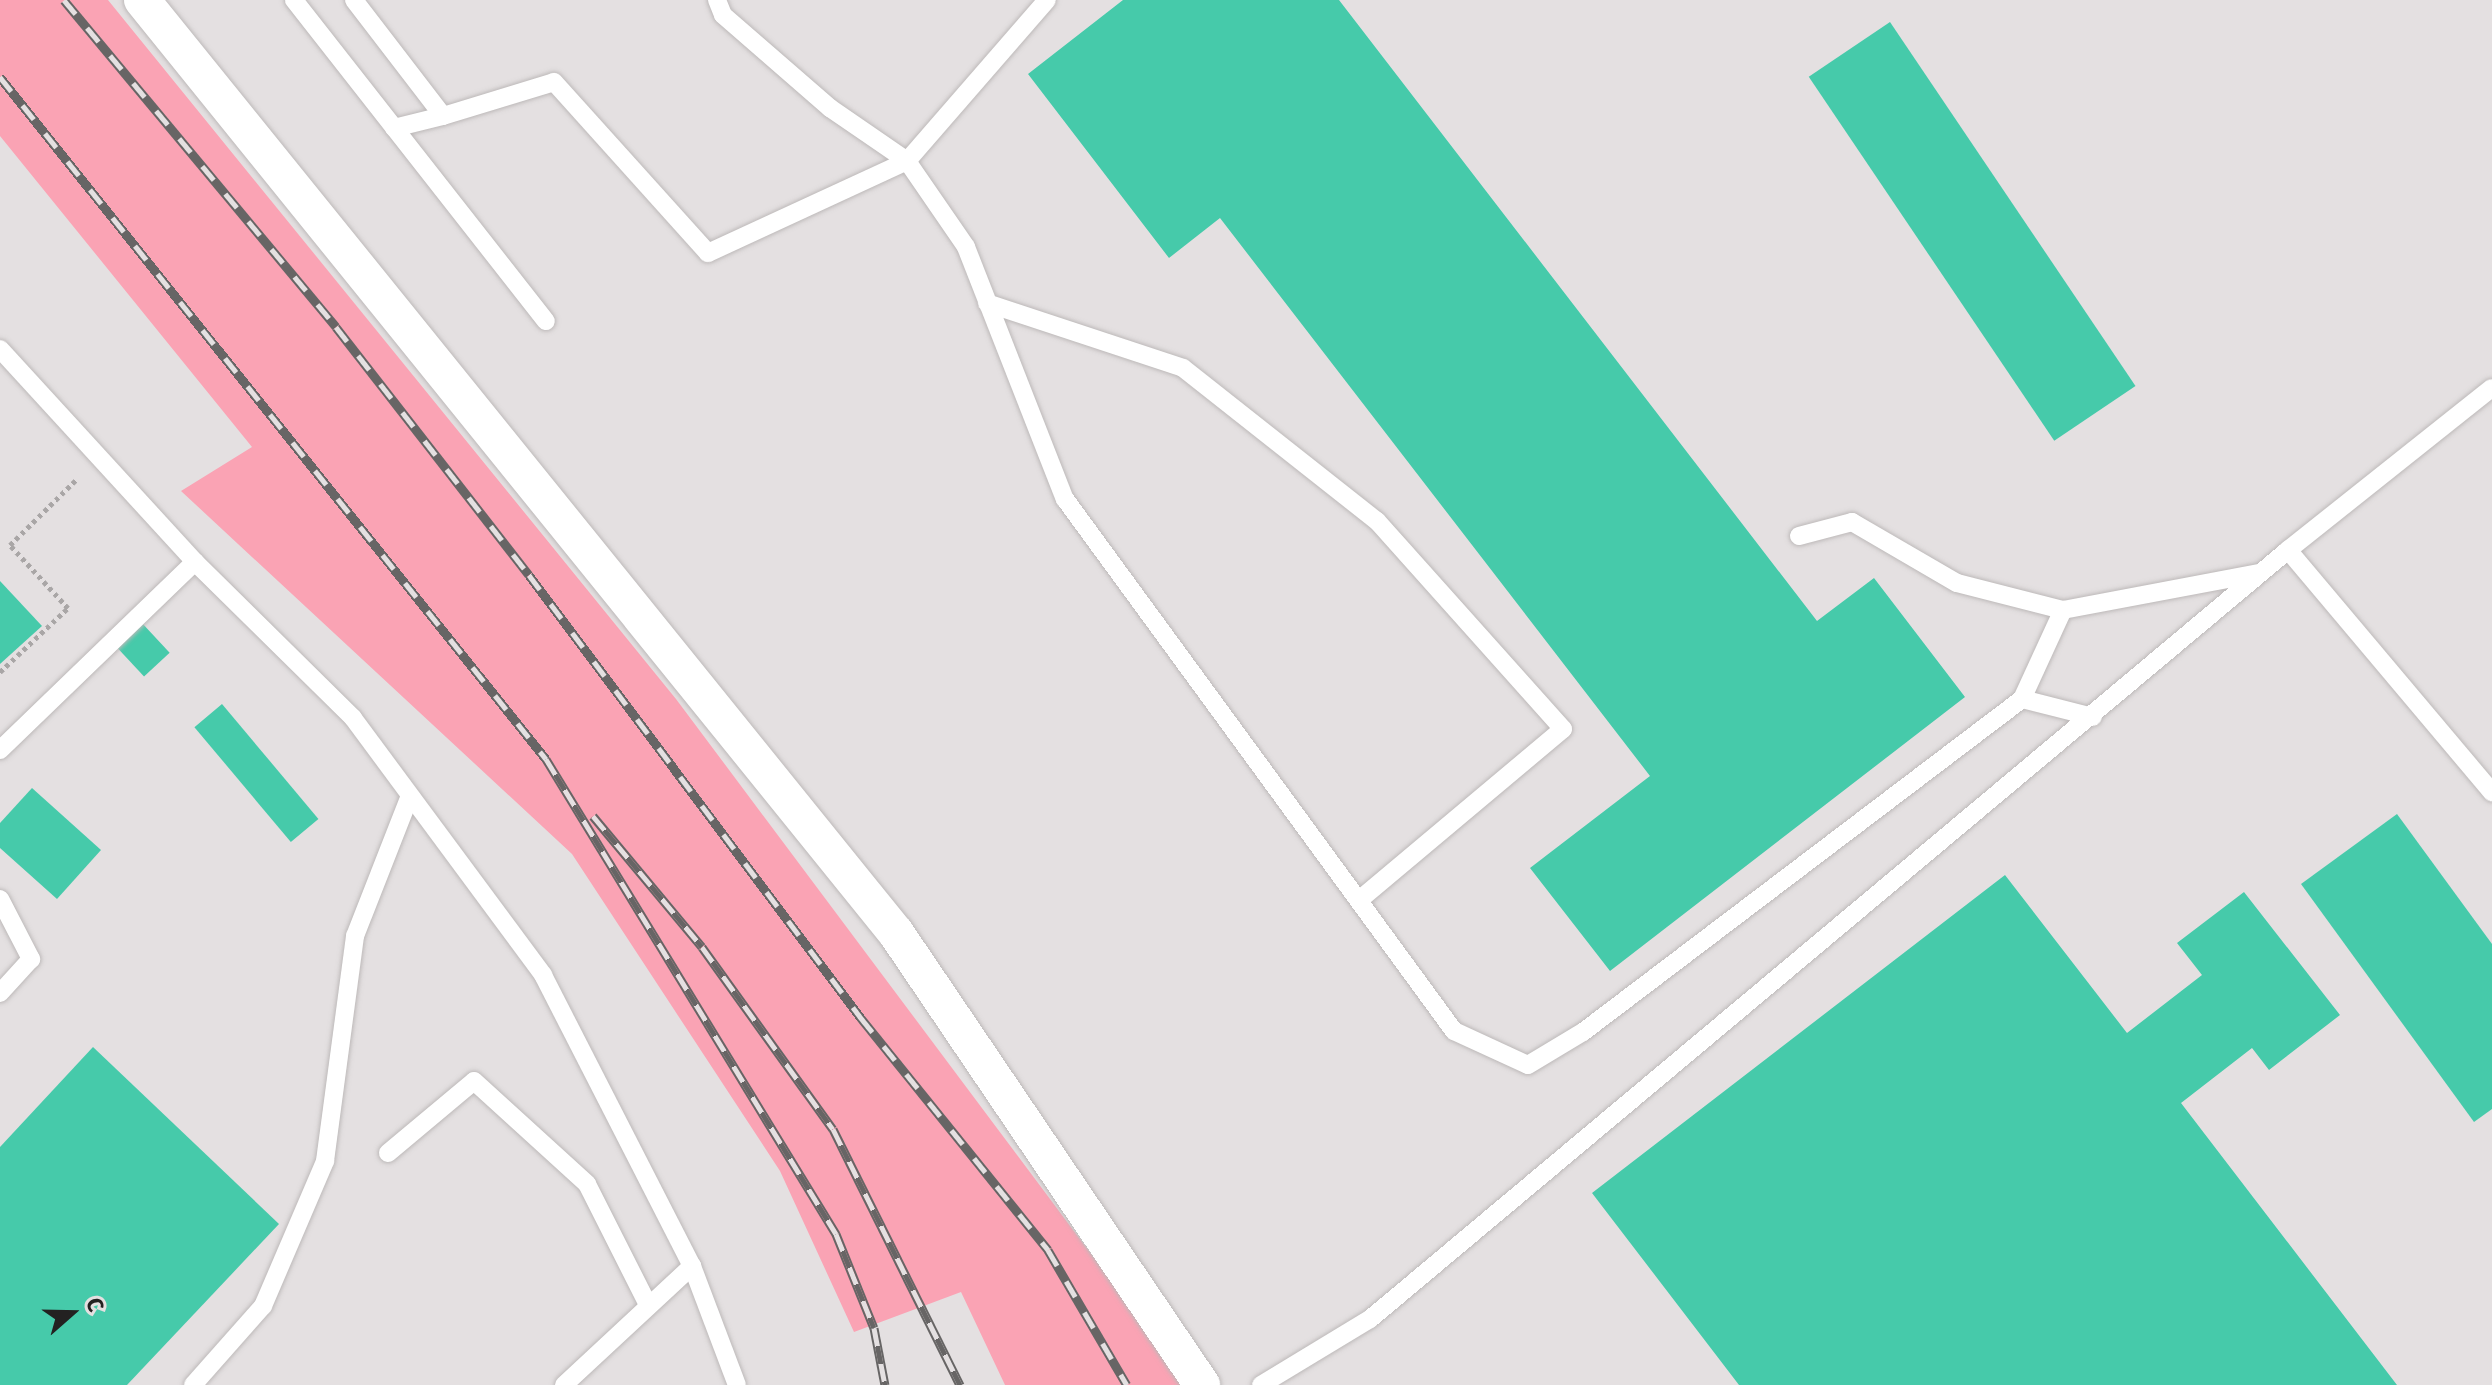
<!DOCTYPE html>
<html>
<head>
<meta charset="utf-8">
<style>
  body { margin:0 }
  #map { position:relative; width:2492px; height:1385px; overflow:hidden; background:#e4e0e1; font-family:"Fira Sans",sans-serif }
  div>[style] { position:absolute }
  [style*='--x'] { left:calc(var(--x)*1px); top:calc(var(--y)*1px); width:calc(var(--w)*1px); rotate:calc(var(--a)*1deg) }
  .green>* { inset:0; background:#faa3b4 }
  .building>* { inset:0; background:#46caaa; transform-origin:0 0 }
  .path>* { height:5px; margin-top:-2.5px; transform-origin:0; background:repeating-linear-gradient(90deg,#a9a6a6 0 4px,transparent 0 8px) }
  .roads { filter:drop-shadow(0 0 2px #bdb9b9) drop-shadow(0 0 2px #bdb9b9) }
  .lane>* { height:18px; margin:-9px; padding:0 9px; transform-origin:9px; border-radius:9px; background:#fff }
  .street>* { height:36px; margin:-18px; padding:0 18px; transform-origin:18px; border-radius:18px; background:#fff }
  .rail>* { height:9px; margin-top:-4.5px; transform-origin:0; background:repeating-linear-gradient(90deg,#e4e0e1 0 18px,#676565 0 36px); box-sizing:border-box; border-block:2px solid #676565 }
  span { translate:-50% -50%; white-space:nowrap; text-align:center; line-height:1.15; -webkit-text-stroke:7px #e4e0e1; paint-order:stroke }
  .north { position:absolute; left:32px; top:1273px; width:80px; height:80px; -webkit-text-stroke:6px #e4e0e1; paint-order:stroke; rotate:70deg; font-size:22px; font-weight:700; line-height:32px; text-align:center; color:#232121 }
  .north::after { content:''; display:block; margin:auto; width:28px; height:36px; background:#232121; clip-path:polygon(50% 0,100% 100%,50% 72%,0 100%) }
</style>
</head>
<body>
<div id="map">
  <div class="green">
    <div style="clip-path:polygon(0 0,108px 0,676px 699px,1124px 1298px,1183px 1385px,1005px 1385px,961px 1292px,854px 1332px,780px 1171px,572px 854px,181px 491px,252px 447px,0 136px)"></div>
  </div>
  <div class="building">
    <div style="clip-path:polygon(1123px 0,1339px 0,1817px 621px,1874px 578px,1965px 697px,1610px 971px,1530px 868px,1650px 776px,1220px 218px,1169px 258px,1028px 74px)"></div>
    <div style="left:1890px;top:22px;width:439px;height:98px;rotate:56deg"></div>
    <div style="clip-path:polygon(0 581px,42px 626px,0 664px)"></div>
    <div style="left:141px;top:622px;width:42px;height:35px;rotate:47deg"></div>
    <div style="left:222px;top:704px;width:150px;height:36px;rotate:50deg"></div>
    <div style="clip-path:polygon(32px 788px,101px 850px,57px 899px,0 848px,0 823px)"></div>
    <div style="clip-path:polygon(2397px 814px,2492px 944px,2492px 1109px,2474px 1122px,2301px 884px)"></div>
    <div style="clip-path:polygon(2005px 875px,2127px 1033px,2202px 975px,2177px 943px,2244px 892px,2340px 1015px,2269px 1070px,2252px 1048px,2181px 1103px,2397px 1385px,1739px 1385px,1592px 1193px)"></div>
    <div style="clip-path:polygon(93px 1047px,279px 1224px,127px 1385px,0 1385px,0 1147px)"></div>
  </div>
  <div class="path">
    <div style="--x:0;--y:672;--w:93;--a:-43.3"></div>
    <div style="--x:68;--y:608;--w:86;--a:-132.6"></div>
    <div style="--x:10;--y:545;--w:95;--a:-44.6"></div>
  </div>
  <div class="roads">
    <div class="lane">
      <div style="--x:294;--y:0;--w:408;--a:51.9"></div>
      <div style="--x:354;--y:0;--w:146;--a:52.5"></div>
      <div style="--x:443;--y:116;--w:116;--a:-17"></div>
      <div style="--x:554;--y:82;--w:230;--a:48"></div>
      <div style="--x:708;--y:253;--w:219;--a:-24.8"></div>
      <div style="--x:907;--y:161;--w:213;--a:-49"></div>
      <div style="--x:717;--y:0;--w:16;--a:68"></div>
      <div style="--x:723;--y:15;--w:142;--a:41"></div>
      <div style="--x:830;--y:108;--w:93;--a:34.5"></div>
      <div style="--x:907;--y:161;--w:104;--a:55.5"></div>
      <div style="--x:966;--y:247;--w:271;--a:68.6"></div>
      <div style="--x:1065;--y:499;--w:659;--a:53.83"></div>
      <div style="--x:1454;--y:1031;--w:81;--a:24.7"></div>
      <div style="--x:1528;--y:1065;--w:64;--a:-31"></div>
      <div style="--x:1583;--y:1032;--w:551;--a:-37.18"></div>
      <div style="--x:2022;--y:699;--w:73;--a:14.2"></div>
      <div style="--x:394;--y:128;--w:50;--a:-13.8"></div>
      <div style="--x:987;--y:303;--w:206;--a:18.3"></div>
      <div style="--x:1183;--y:368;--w:247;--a:38.3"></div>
      <div style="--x:1377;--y:521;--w:279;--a:48.2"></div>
      <div style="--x:1563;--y:729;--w:266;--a:140"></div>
      <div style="--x:0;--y:349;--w:289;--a:47.5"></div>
      <div style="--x:195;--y:562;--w:222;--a:44.6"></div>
      <div style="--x:353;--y:718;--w:320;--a:53.5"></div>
      <div style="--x:543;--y:975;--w:327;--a:62.9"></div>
      <div style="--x:692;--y:1266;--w:127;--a:69.3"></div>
      <div style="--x:1799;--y:536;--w:55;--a:-14.8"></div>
      <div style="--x:1852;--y:522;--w:121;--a:30.2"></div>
      <div style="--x:1957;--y:583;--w:109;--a:14.3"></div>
      <div style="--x:2063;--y:610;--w:199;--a:-10.7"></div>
      <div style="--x:2288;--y:550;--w:317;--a:49.9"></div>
      <div style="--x:2022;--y:699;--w:98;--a:-65.3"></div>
      <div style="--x:0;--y:750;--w:271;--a:-44"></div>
      <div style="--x:0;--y:899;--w:68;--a:62.7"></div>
      <div style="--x:31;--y:959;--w:46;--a:132.4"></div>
      <div style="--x:388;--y:1153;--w:112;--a:-39.9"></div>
      <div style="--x:474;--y:1081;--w:153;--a:42.3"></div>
      <div style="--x:587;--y:1184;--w:136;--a:63.2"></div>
      <div style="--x:193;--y:1385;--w:106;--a:-48.5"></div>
      <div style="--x:263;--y:1306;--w:158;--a:-66.8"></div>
      <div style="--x:325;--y:1161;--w:227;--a:-82.4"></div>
      <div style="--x:355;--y:936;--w:150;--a:-68.6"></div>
      <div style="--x:564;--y:1385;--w:175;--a:-42.9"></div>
      <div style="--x:1261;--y:1385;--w:127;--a:-31.2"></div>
      <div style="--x:1370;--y:1319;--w:1198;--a:-39.95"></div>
      <div style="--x:2288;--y:550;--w:260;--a:-38.5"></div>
    </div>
    <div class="street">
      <div style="--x:142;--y:0;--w:1200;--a:51.06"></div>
      <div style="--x:896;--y:933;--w:546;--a:55.9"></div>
    </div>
  </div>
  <div class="rail">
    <div style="--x:64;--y:0;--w:425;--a:50.2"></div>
    <div style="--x:336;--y:327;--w:314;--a:52.1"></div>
    <div style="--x:529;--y:575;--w:554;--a:53.15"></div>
    <div style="--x:861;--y:1018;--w:298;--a:51.1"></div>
    <div style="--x:1048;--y:1250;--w:156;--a:59.7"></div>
    <div style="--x:0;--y:77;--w:874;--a:51.32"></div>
    <div style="--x:546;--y:759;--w:557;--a:58.59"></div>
    <div style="--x:836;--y:1234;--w:101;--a:68"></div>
    <div style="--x:874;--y:1328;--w:58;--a:79.1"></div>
    <div style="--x:593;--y:816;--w:170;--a:50.2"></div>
    <div style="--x:702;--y:947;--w:224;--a:54.3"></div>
    <div style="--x:833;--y:1129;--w:286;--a:63.6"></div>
  </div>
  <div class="north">С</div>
</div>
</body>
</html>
